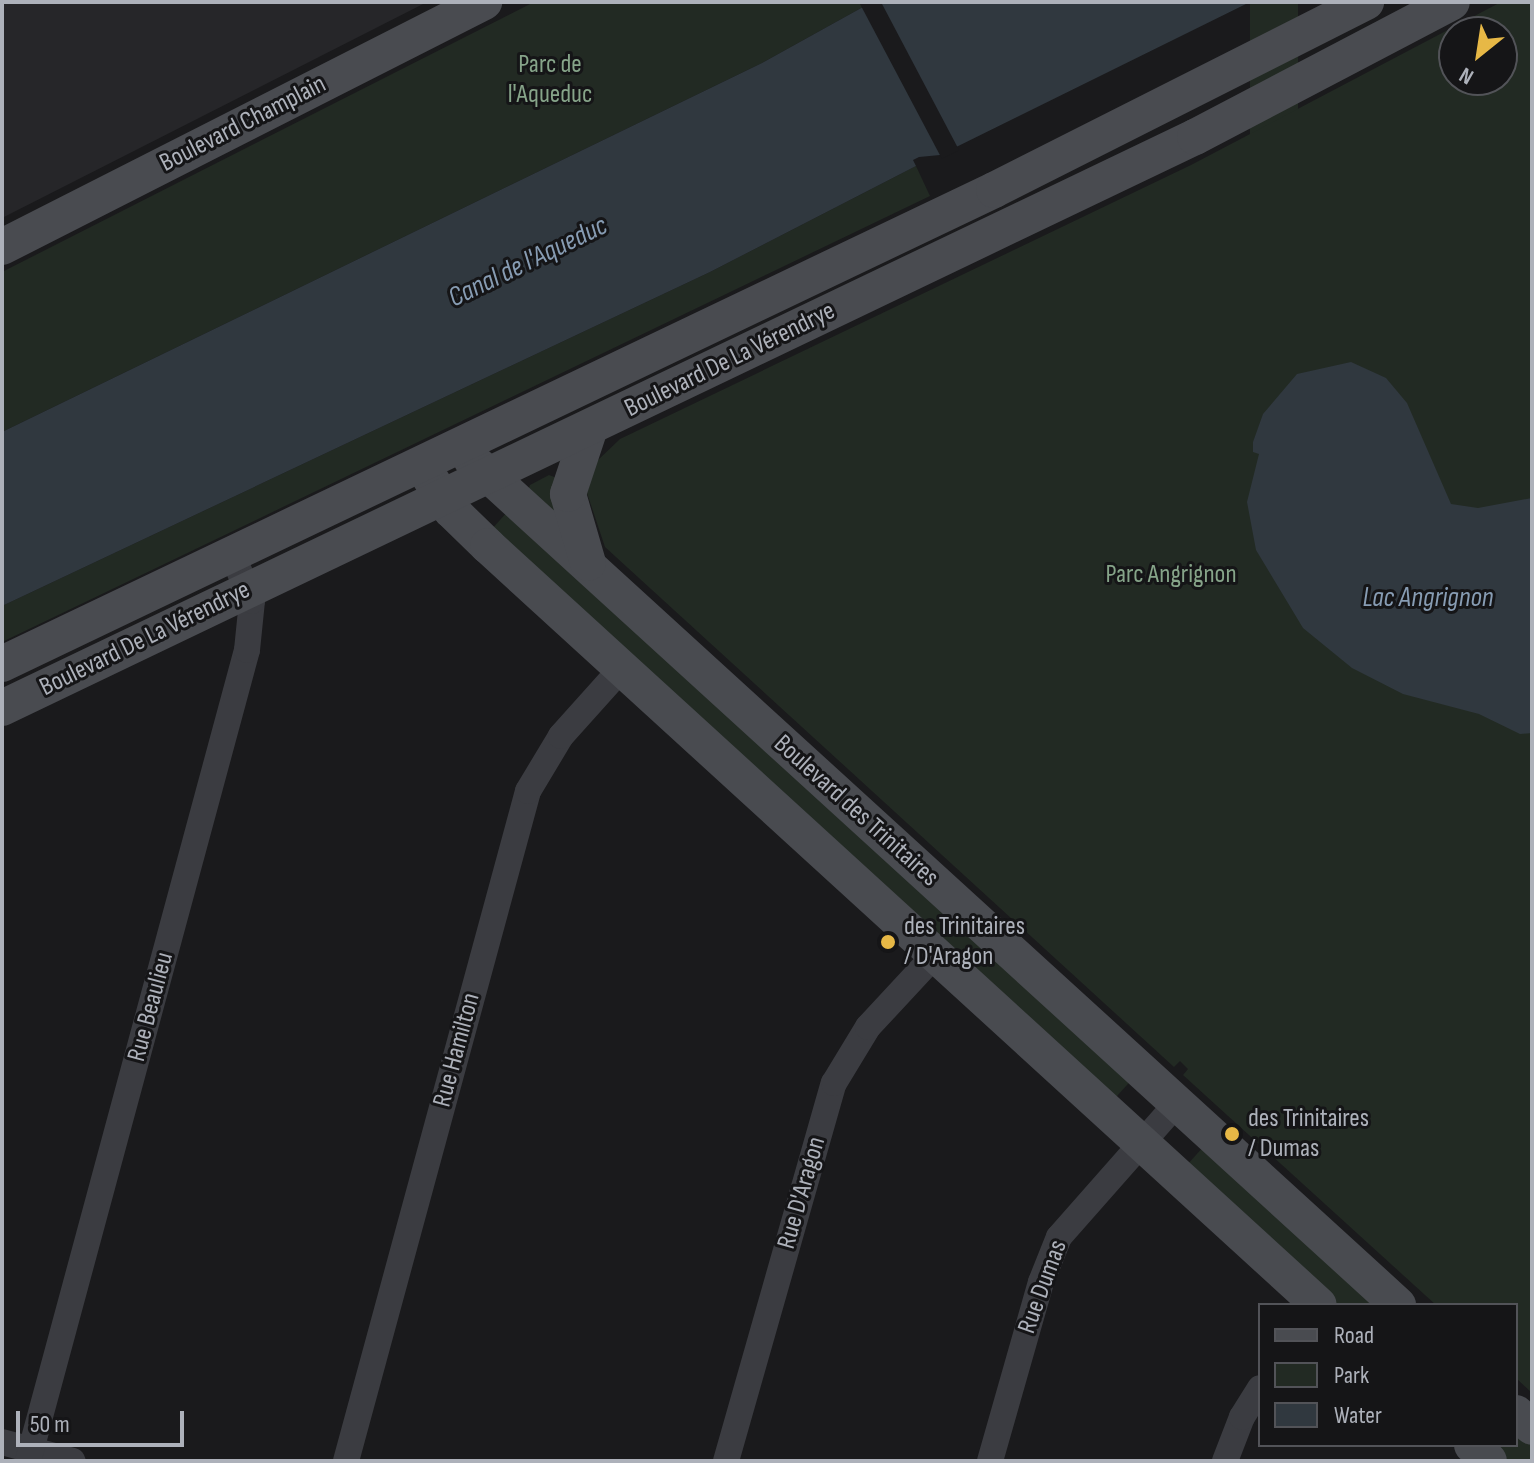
<!DOCTYPE html>
<html>
<head>
<meta charset="utf-8">
<style>
  body { margin:0 }
  #map { position:relative; width:1534px; height:1463px; overflow:hidden; background:#1a1a1c; font-family:"Sofia Sans Condensed",sans-serif }
  div>[style] { position:absolute }
  [style*='--x'] { left:calc(var(--x)*1px); top:calc(var(--y)*1px); width:calc(var(--w)*1px); rotate:calc(var(--a)*1deg) }
  .built>* { inset:0; background:#262629 }
  .green>* { inset:0; background:#222a23; transform-origin:0 0 }
  .water>* { inset:0; background:#30383f }
  .pier>* { inset:0; background:#1a1a1c }
  .street>* { height:26px; margin:-13px; padding:0 13px; transform-origin:13px; border-radius:13px; background:#3b3c41 }
  .secondary>* { height:36px; margin:-18px; padding:0 18px; transform-origin:18px; border-radius:18px; background:#494b50 }
  .dots>* { width:22px; height:22px; translate:-50% -50%; box-sizing:border-box; border:4px solid #151517; border-radius:50% }
  span { translate:-50% -50%; white-space:nowrap; text-align:center; line-height:1.15; -webkit-text-stroke:6px #151517; paint-order:stroke }
  .park-label { font-size:26px; color:#86a489 }
  .street-label { font-size:26px; color:#adb1ba }
  .poi-label { font-size:26px; color:#adb1ba }
  .left { translate:0 -50%; text-align:left }
  .water-label { font-size:28px; color:#879cb3; font-style:italic }
  .frame { position:absolute; inset:0; border:4px solid #adb1ba; pointer-events:none }
  .legend { position:absolute; left:1258px; top:1303px; width:260px; height:144px; box-sizing:border-box; background:#151517; border:2px solid #525358; margin:0; padding:10px 14px; list-style:none; font-size:24px; color:#adb1ba }
  .legend li { display:flex; align-items:center; gap:16px; height:40px }
  .legend b { width:40px; border:2px solid #525358 }
  .north { position:absolute; left:1438px; top:16px; width:80px; height:80px; box-sizing:border-box; background:#151517; border:2px solid #525358; border-radius:50%; rotate:210deg; font-size:22px; font-weight:700; line-height:32px; text-align:center; color:#adb1ba }
  .north::after { content:''; display:block; margin:auto; width:28px; height:36px; background:#e7b846; clip-path:polygon(50% 0,100% 100%,50% 72%,0 100%) }
  .scale { position:absolute; left:16px; top:1411px; width:168px; height:36px; box-sizing:border-box; border:4px solid #adb1ba; border-top:0; padding-left:10px; font-size:24px; line-height:28px; white-space:nowrap; color:#adb1ba; -webkit-text-stroke:6px #151517; paint-order:stroke }
</style>
</head>
<body>
<div id="map">
  <div class="built">
    <div style="clip-path:polygon(2px 2px,427px 2px,2px 218px)"></div>
  </div>
  <div class="green">
    <div style="clip-path:polygon(534px 2px,872px 2px,762px 63px,2px 432px,2px 272px)"></div>
    <div style="left:1250px;top:2px;width:48px;height:309px"></div>
    <div style="clip-path:polygon(evenodd,1501px 2px,1532px 2px,1532px 1393px,1516px 1378px,1516px 1305px,1436px 1305px,1183px 1075px,1188px 1069px,1180px 1061px,1174px 1067px,605px 547px,587px 493px,597px 461px,620px 439px,1191px 165px,1501px 2px,1454px 32px,1502px 32px,1502px 80px,1454px 80px,1454px 32px)"></div>
    <div style="clip-path:polygon(916px 166px,930px 196px,2px 642px,2px 606px,710px 272px)"></div>
    <div style="clip-path:polygon(549px 475px,557px 478px,555px 514px,527px 493px,530px 485px)"></div>
    <div style="left:509px;top:510px;width:844px;height:30px;rotate:42deg"></div>
    <div style="left:1205px;top:1145px;width:237px;height:30px;rotate:42deg"></div>
    <div style="clip-path:polygon(1516px 1429px,1532px 1444px,1532px 1461px,1506px 1461px,1488px 1445px,1516px 1445px)"></div>
  </div>
  <div class="water">
    <div style="clip-path:polygon(872px 2px,1250px 2px,940px 155px,919px 157px,913px 160px,916px 166px,710px 272px,2px 606px,2px 432px,762px 63px)"></div>
    <div style="clip-path:polygon(1351px 362px,1386px 378px,1407px 403px,1451px 504px,1478px 508px,1532px 498px,1532px 733px,1520px 734px,1479px 714px,1403px 694px,1352px 668px,1303px 628px,1256px 550px,1247px 502px,1259px 454px,1253px 452px,1253px 442px,1263px 414px,1297px 374px)"></div>
  </div>
  <div class="pier">
    <div style="clip-path:polygon(864px 2px,881px 2px,959px 150px,942px 159px,860px 4px)"></div>
  </div>
  <div class="street">
    <div style="--x:2;--y:1442;--w:73;--a:15"></div>
    <div style="--x:28;--y:1461;--w:840;--a:-74.89"></div>
    <div style="--x:247;--y:650;--w:49;--a:-84.2"></div>
    <div style="--x:252;--y:601;--w:51;--a:-113.1"></div>
    <div style="--x:346;--y:1461;--w:694;--a:-74.8"></div>
    <div style="--x:528;--y:791;--w:64;--a:-59"></div>
    <div style="--x:561;--y:736;--w:91;--a:-48.1"></div>
    <div style="--x:726;--y:1461;--w:393;--a:-74.1"></div>
    <div style="--x:834;--y:1083;--w:66;--a:-58.7"></div>
    <div style="--x:868;--y:1027;--w:98;--a:-47.1"></div>
    <div style="--x:990;--y:1461;--w:186;--a:-74.1"></div>
    <div style="--x:1041;--y:1282;--w:48;--a:-68.2"></div>
    <div style="--x:1059;--y:1237;--w:179;--a:-48.6"></div>
    <div style="--x:1225;--y:1461;--w:47;--a:-68.9"></div>
    <div style="--x:1242;--y:1417;--w:34;--a:-58"></div>
  </div>
  <div class="secondary">
    <div style="--x:2;--y:247;--w:541;--a:-26.94"></div>
    <div style="--x:471;--y:459;--w:1255;--a:42.38"></div>
    <div style="--x:430;--y:478;--w:38;--a:57"></div>
    <div style="--x:451;--y:510;--w:52;--a:44.2"></div>
    <div style="--x:488;--y:546;--w:1125;--a:42.41"></div>
    <div style="--x:588;--y:563;--w:72;--a:-106.2"></div>
    <div style="--x:568;--y:494;--w:70;--a:-71.6"></div>
    <div style="--x:2;--y:664;--w:1099;--a:-25.54"></div>
    <div style="--x:994;--y:190;--w:417;--a:-26.8"></div>
    <div style="--x:2;--y:708;--w:1323;--a:-25.58"></div>
    <div style="--x:1195;--y:137;--w:290;--a:-27.7"></div>
    <div style="--x:1516;--y:1413;--w:21;--a:41"></div>
    <div style="--x:1472;--y:1445;--w:23;--a:43"></div>
  </div>
  <div class="dots">
    <div style="left:888px;top:942px;background:#e7b846"></div>
    <div style="left:1232px;top:1134px;background:#e7b846"></div>
  </div>
  <div class="park-label">
    <span style="left:550px;top:80px">Parc de<br>l'Aqueduc</span>
    <span style="left:1171px;top:575px">Parc Angrignon</span>
  </div>
  <div class="street-label">
    <span style="left:243px;top:124px;rotate:-27deg">Boulevard Champlain</span>
    <span style="left:730px;top:360px;rotate:-26deg">Boulevard De La Vérendrye</span>
    <span style="left:145px;top:639px;rotate:-26deg">Boulevard De La Vérendrye</span>
    <span style="left:856px;top:811px;rotate:42deg">Boulevard des Trinitaires</span>
    <span style="left:151px;top:1007px;rotate:-75deg">Rue Beaulieu</span>
    <span style="left:457px;top:1050px;rotate:-75deg">Rue Hamilton</span>
    <span style="left:802px;top:1193px;rotate:-74deg">Rue D'Aragon</span>
    <span style="left:1043px;top:1287px;rotate:-70deg">Rue Dumas</span>
  </div>
  <div class="poi-label">
    <span class="left" style="left:904px;top:942px">des Trinitaires<br>/ D'Aragon</span>
    <span class="left" style="left:1248px;top:1134px">des Trinitaires<br>/ Dumas</span>
  </div>
  <div class="water-label">
    <span style="left:528px;top:262px;rotate:-26deg">Canal de l'Aqueduc</span>
    <span style="left:1428px;top:598px">Lac Angrignon</span>
  </div>
  <div class="frame"></div>
  <ul class="legend">
  <li><b style="height:10px;background:#494b50"></b>Road</li>
  <li><b style="height:22px;background:#222a23"></b>Park</li>
  <li><b style="height:22px;background:#30383f"></b>Water</li>
  </ul>
  <div class="north">N</div>
  <div class="scale">50 m</div>
</div>
</body>
</html>
